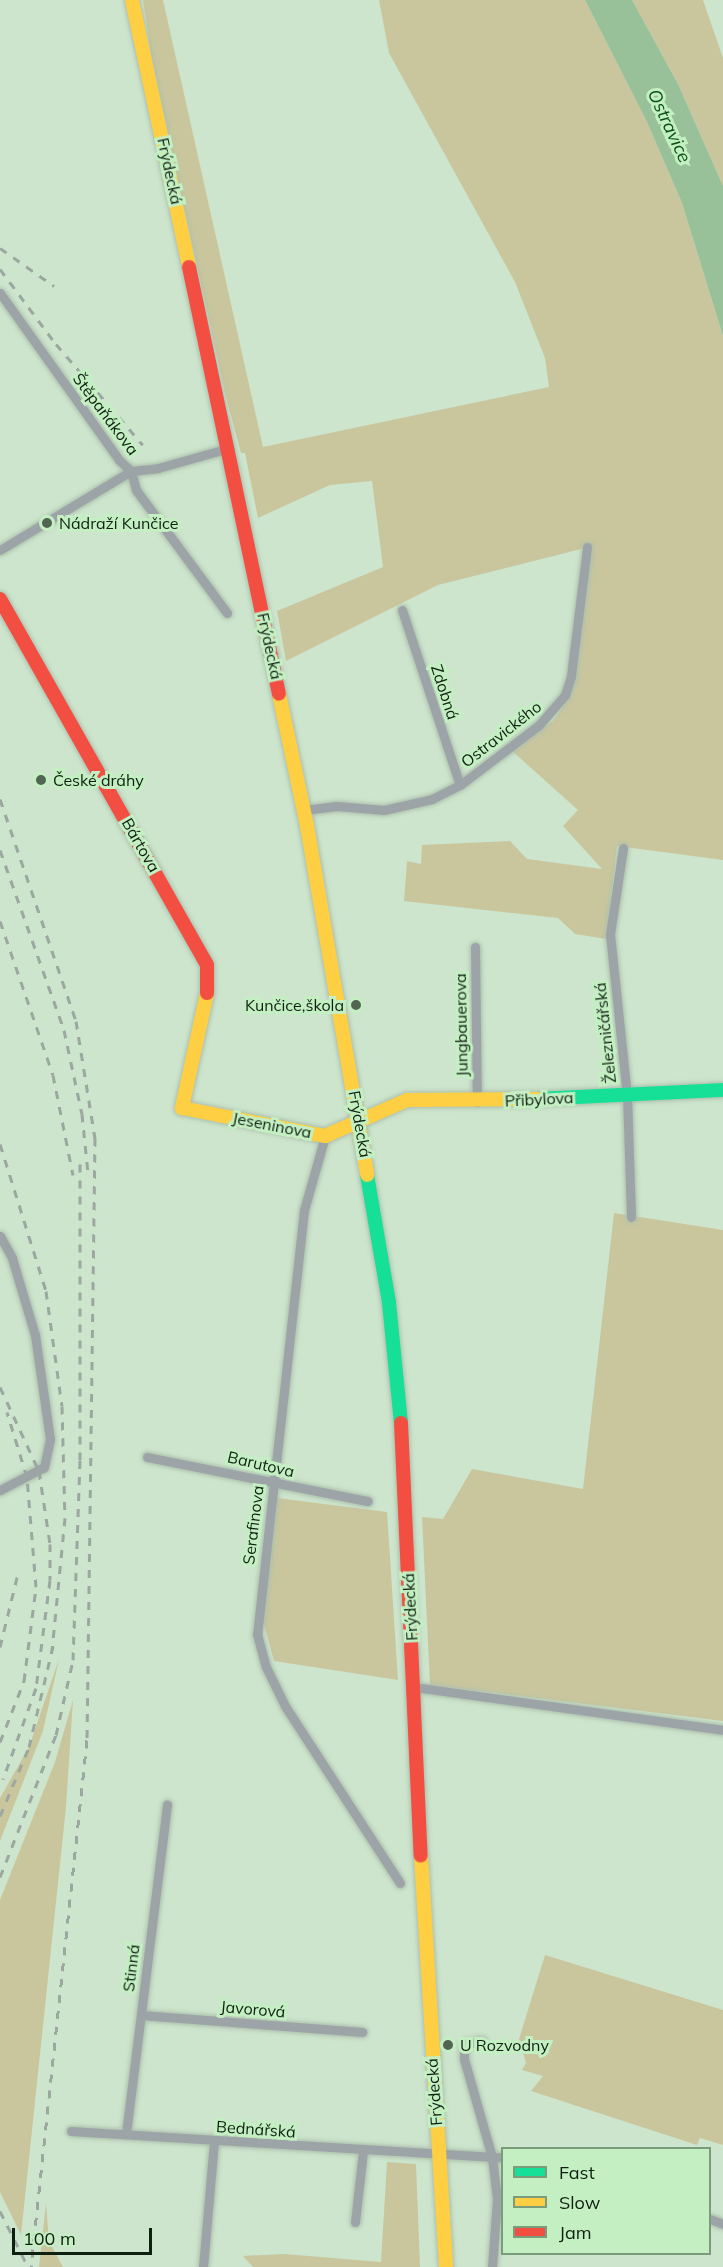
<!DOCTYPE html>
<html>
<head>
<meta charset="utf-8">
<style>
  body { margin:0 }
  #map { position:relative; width:723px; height:2267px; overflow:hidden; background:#cde5cd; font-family:Mulish,sans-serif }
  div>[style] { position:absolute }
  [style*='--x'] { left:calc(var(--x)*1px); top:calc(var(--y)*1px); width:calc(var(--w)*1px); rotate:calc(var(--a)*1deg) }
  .green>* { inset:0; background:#c9c69e }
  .water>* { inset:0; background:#99c199 }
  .roads { filter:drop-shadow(0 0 2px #adc0ad) drop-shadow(0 0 2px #adc0ad) }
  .street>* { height:9px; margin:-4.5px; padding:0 4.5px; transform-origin:4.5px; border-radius:4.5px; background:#9da4a7 }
  .fast>* { height:14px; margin:-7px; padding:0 7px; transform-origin:7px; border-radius:7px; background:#16e098 }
  .slow>* { height:14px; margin:-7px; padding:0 7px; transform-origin:7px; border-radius:7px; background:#ffcf43 }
  .jam>* { height:14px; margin:-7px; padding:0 7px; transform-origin:7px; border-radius:7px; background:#f24e42 }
  .rail>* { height:3px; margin-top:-1.5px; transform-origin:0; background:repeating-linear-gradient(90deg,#9ba79f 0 8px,transparent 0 16px) }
  .dots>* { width:16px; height:16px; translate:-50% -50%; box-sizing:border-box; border:3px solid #c3efc3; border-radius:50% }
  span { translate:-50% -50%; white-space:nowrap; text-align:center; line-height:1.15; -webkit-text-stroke:6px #c3efc3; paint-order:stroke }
  .street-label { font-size:16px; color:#102010 }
  .poi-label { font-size:16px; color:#102010 }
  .left { translate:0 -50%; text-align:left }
  .right { translate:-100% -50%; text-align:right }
  .water-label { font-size:18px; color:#095013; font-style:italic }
  .legend { position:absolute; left:501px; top:2147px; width:210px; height:108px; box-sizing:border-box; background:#c3efc3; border:2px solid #7b9c7b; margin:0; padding:8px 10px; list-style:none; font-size:18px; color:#102010 }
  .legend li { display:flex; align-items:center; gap:12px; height:30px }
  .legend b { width:30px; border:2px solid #7b9c7b }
  .scale { position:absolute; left:12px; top:2228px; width:140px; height:27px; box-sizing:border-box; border:3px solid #102010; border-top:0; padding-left:8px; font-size:18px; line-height:21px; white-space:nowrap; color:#102010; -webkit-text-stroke:4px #c3efc3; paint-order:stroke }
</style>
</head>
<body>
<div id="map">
  <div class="green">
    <div style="clip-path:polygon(143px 0,163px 0,263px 447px,549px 387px,545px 358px,515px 282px,389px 53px,379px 0,585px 0,647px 122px,682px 203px,723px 336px,723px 860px,617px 846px,606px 939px,575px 934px,558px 918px,404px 901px,407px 861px,421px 864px,422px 845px,510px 841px,527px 859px,602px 869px,563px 826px,578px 810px,511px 750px,553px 721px,569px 698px,585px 548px,438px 585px,286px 661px,277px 611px,383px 567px,372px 481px,330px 485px,258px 518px,245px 453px,241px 453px,225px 393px,153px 65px)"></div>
    <div style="clip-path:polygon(632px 0,703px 0,723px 58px,723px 186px,678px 84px)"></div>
    <div style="clip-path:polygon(614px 1213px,723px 1230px,723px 1721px,430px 1685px,422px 1517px,443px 1519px,472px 1469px,583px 1489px)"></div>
    <div style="clip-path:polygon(277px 1498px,387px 1512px,398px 1680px,274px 1661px,263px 1621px)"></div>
    <div style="clip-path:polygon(59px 1659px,43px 1731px,0 1841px,0 1798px,29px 1747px)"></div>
    <div style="clip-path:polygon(73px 1700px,66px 1807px,21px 2235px,0 2192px,0 1900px,55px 1762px)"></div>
    <div style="clip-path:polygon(545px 1955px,723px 2010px,723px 2145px,700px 2138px,697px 2145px,531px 2091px,543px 2076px,522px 2070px,526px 2063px,519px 2039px)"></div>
    <div style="clip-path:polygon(387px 2162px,416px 2164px,420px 2267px,253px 2267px,243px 2256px,284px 2254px,381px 2262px)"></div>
    <div style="clip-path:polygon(46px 2203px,49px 2241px,63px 2267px,39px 2267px)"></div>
  </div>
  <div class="water">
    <div style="clip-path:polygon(585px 0,632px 0,678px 84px,723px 186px,723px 336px,682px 203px,647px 122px)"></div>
  </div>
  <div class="roads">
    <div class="street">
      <div style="--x:0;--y:293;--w:205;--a:54.5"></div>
      <div style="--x:119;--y:460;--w:16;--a:43"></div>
      <div style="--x:131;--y:471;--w:20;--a:75"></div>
      <div style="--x:136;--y:490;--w:153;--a:53.5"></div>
      <div style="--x:0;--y:550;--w:153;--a:-31.1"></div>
      <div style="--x:131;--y:471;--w:27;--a:-6"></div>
      <div style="--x:158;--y:468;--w:74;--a:-15.7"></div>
      <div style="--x:402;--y:610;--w:184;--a:71.7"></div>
      <div style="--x:304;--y:810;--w:33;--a:-7"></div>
      <div style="--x:337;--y:806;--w:47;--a:4.9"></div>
      <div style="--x:384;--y:810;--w:49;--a:-12.9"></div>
      <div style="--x:432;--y:799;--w:31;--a:-27"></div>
      <div style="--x:460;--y:785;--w:99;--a:-37.2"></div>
      <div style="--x:539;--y:725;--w:40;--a:-49"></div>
      <div style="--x:565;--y:695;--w:20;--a:-72"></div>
      <div style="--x:571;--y:676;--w:130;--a:-82.9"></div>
      <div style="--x:623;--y:848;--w:87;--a:98.6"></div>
      <div style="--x:610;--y:934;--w:162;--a:84"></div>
      <div style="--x:627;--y:1095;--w:122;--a:88.1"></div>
      <div style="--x:475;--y:947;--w:155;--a:89.3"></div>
      <div style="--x:325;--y:1136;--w:77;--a:105.8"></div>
      <div style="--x:304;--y:1210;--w:427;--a:96.3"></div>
      <div style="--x:257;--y:1634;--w:34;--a:75"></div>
      <div style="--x:266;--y:1667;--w:43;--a:64"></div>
      <div style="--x:285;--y:1706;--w:211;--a:57"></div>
      <div style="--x:0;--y:1236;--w:25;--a:61"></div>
      <div style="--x:12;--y:1258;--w:80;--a:73.4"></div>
      <div style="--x:35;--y:1335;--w:105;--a:81.8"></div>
      <div style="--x:50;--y:1439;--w:29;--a:102"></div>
      <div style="--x:44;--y:1467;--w:50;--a:152.4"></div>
      <div style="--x:147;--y:1457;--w:225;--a:11.3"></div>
      <div style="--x:414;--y:1687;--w:312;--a:7.9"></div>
      <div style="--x:141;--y:2015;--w:222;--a:4.4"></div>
      <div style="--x:482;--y:2041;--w:18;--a:171"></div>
      <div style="--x:464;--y:2044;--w:15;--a:90"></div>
      <div style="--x:464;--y:2059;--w:102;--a:74.1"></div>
      <div style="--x:492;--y:2157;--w:42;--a:83.2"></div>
      <div style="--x:497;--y:2199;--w:68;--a:94.2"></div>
      <div style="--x:71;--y:2131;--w:432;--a:3.5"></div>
      <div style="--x:126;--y:2134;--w:332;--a:-82.9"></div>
      <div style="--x:710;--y:2219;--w:14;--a:21"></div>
      <div style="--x:355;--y:2222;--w:71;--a:-83.6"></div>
      <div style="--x:203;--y:2267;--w:126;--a:-85"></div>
    </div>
    <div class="fast">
      <div style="--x:538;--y:1099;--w:185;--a:-2.8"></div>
      <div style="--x:367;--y:1175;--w:130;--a:80.2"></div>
      <div style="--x:389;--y:1303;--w:121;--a:84.3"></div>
    </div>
    <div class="slow">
      <div style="--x:132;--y:0;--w:273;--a:77.9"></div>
      <div style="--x:279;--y:694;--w:135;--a:78"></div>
      <div style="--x:307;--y:826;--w:354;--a:80.2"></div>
      <div style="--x:207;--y:993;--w:118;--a:102.3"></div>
      <div style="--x:182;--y:1108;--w:146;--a:11.1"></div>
      <div style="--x:325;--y:1136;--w:90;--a:-23.7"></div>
      <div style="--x:407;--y:1100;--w:131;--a:-0.4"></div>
      <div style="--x:421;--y:1856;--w:412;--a:86.5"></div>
    </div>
    <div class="jam">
      <div style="--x:189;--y:267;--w:436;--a:78.1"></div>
      <div style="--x:0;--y:599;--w:420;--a:60.5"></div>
      <div style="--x:207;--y:965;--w:28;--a:90"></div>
      <div style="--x:401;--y:1423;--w:433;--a:87.4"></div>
    </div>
  </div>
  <div class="rail">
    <div style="--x:0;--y:248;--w:66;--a:35.1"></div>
    <div style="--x:0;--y:269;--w:94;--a:53.3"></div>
    <div style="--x:56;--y:344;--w:133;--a:49.3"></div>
    <div style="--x:0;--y:799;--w:235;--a:71.1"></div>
    <div style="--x:76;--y:1021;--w:119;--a:80.8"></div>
    <div style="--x:95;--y:1138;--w:602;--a:90.76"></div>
    <div style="--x:87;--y:1740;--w:530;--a:96.07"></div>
    <div style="--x:0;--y:850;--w:191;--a:70.4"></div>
    <div style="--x:64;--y:1030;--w:86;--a:77.9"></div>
    <div style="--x:82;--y:1114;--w:59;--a:84.2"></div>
    <div style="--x:0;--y:921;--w:163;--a:71"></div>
    <div style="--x:53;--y:1075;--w:102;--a:78.7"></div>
    <div style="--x:0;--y:1144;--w:154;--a:72.6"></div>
    <div style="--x:46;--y:1291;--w:116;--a:82.1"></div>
    <div style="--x:62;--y:1406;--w:112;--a:88.5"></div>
    <div style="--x:65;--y:1518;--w:133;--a:95.6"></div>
    <div style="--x:0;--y:1387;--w:93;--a:65.1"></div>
    <div style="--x:39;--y:1471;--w:74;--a:81.4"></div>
    <div style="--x:50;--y:1544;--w:36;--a:90"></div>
    <div style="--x:50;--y:1580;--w:109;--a:97.4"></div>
    <div style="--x:36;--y:1688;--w:97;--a:109.9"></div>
    <div style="--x:0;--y:1647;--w:80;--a:-76.3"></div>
    <div style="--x:0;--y:1742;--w:66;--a:-68.5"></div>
    <div style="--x:24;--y:1681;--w:95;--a:-82.7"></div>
    <div style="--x:36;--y:1587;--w:110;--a:-94.7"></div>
    <div style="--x:27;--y:1477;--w:68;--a:-107.1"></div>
    <div style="--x:0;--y:1816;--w:75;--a:-67.2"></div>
    <div style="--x:29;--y:1747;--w:108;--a:-76.6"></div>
    <div style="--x:0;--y:1877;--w:153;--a:-68.5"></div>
    <div style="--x:56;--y:1735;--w:77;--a:-77.2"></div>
    <div style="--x:73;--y:1660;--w:200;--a:-88"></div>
    <div style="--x:80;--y:1460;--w:299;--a:-90"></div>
    <div style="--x:0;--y:2211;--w:63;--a:63.4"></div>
  </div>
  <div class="dots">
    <div style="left:47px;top:523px;background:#526552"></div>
    <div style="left:41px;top:780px;background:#526552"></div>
    <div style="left:356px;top:1005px;background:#526552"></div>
    <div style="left:448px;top:2045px;background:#526552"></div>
  </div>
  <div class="street-label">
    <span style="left:170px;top:171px;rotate:78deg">Frýdecká</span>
    <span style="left:106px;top:414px;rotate:53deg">Štěpaňákova</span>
    <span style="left:270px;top:646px;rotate:78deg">Frýdecká</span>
    <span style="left:445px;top:692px;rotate:72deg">Zdobná</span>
    <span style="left:501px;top:734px;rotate:-38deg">Ostravického</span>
    <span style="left:141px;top:845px;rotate:60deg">Bártova</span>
    <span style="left:461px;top:1025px;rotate:-91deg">Jungbauerova</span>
    <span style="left:605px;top:1033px;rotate:-96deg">Železničářská</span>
    <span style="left:539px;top:1099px;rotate:-3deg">Přibylova</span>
    <span style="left:360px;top:1124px;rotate:80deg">Frýdecká</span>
    <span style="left:272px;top:1125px;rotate:11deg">Jeseninova</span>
    <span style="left:261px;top:1464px;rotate:13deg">Barutova</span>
    <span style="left:253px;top:1525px;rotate:-83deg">Serafinova</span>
    <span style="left:410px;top:1607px;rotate:-93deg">Frýdecká</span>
    <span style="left:131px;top:1968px;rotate:-83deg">Stinná</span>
    <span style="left:253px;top:2009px;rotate:5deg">Javorová</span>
    <span style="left:434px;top:2092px;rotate:-94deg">Frýdecká</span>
    <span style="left:256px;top:2129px;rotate:4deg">Bednářská</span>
  </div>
  <div class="poi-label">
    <span class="left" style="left:59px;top:523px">Nádraží Kunčice</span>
    <span class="left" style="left:53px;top:780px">České dráhy</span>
    <span class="right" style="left:344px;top:1005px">Kunčice,škola</span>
    <span class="left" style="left:460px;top:2045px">U Rozvodny</span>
  </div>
  <div class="water-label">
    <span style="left:669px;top:126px;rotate:65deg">Ostravice</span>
  </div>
  <ul class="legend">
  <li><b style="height:8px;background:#16e098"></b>Fast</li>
  <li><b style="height:8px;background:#ffcf43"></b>Slow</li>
  <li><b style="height:8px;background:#f24e42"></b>Jam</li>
  </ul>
  <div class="scale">100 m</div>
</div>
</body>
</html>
